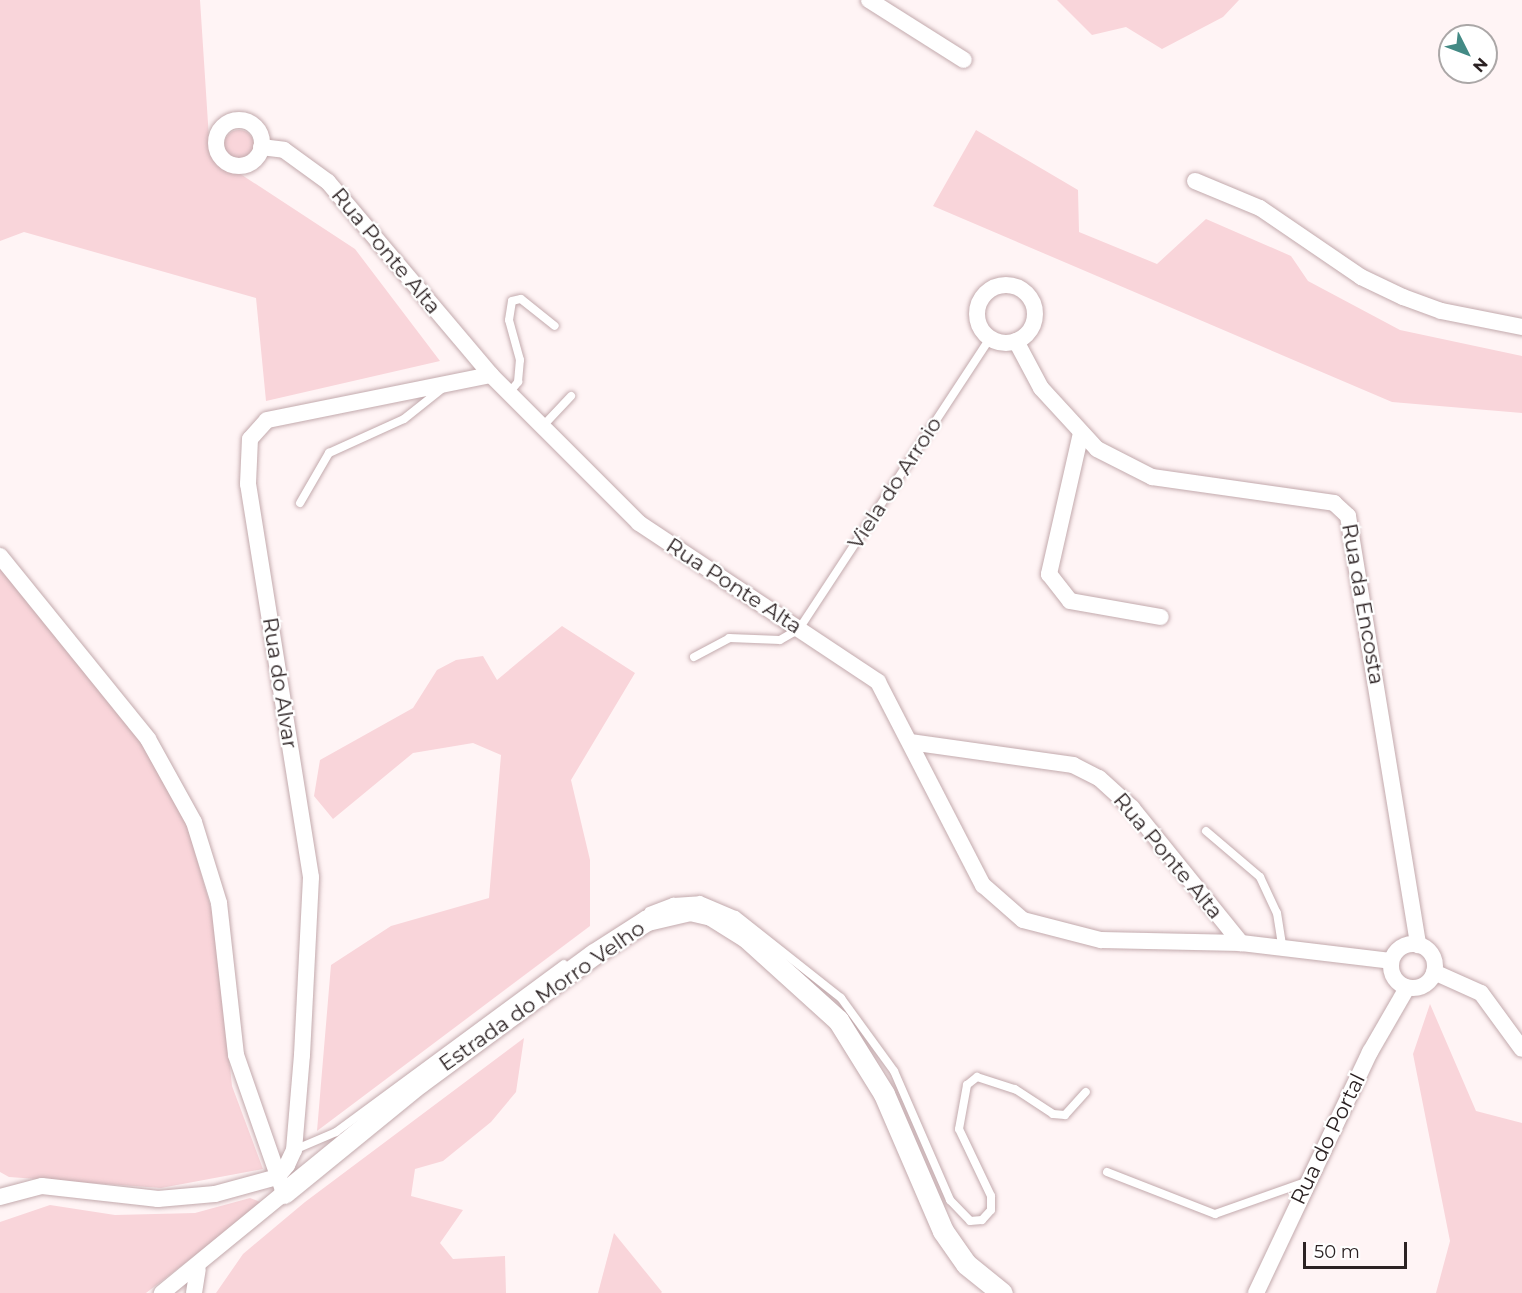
<!DOCTYPE html>
<html>
<head>
<meta charset="utf-8">
<style>
  body { margin:0 }
  #map { position:relative; width:1522px; height:1293px; overflow:hidden; background:#fff4f5; font-family:Montserrat,sans-serif }
  div>[style] { position:absolute }
  [style*='--x'] { left:calc(var(--x)*1px); top:calc(var(--y)*1px); width:calc(var(--w)*1px); rotate:calc(var(--a)*1deg) }
  .green>* { inset:0; background:#f9d5da }
  .round { border-radius:50% }
  .roads { filter:drop-shadow(0 0 2px #c3aaad) drop-shadow(0 0 2px #c3aaad) }
  .service>* { height:8px; margin:-4px; padding:0 4px; transform-origin:4px; border-radius:4px; background:#fff }
  .minor>* { height:16px; margin:-8px; padding:0 8px; transform-origin:8px; border-radius:8px; background:#fff }
  .minor>.ring { margin:-8px; padding:0; box-sizing:content-box; background:none; border:16px solid #fff; border-radius:50% }
  .tertiary>* { height:21px; margin:-10.5px; padding:0 10.5px; transform-origin:10.5px; border-radius:10.5px; background:#fff }
  span { translate:-50% -50%; white-space:nowrap; text-align:center; line-height:1.15; -webkit-text-stroke:4.5px #fff; paint-order:stroke }
  .street-label { font-size:21px; color:#2c2223 }
  .north { position:absolute; left:1438px; top:24px; width:60px; height:60px; box-sizing:border-box; background:#fff; border:2px solid #aba7a7; border-radius:50%; rotate:132deg; font-size:16px; font-weight:700; line-height:24px; text-align:center; color:#2c2223 }
  .north::after { content:''; display:block; margin:auto; width:21px; height:27px; background:#438a85; clip-path:polygon(50% 0,100% 100%,50% 72%,0 100%) }
  .scale { position:absolute; left:1303px; top:1242px; width:104px; height:27px; box-sizing:border-box; border:3px solid #2c2223; border-top:0; padding-left:8px; font-size:18px; line-height:21px; white-space:nowrap; color:#2c2223; -webkit-text-stroke:4px #fff; paint-order:stroke }
</style>
</head>
<body>
<div id="map">
  <div class="green">
    <div style="clip-path:polygon(0 0,200px 0,210px 154px,355px 249px,440px 361px,266px 401px,256px 298px,24px 232px,0 241px)"></div>
    <div style="clip-path:polygon(1057px 0,1239px 0,1223px 17px,1162px 49px,1126px 27px,1092px 35px)"></div>
    <div class="round" style="left:224px;top:130px;width:30px;height:30px"></div>
    <div style="clip-path:polygon(976px 130px,1078px 190px,1079px 232px,1157px 264px,1206px 219px,1291px 256px,1308px 281px,1400px 330px,1522px 356px,1522px 413px,1392px 402px,933px 206px)"></div>
    <div style="clip-path:polygon(0 567px,142px 743px,187px 825px,215px 922px,232px 1086px,263px 1169px,161px 1188px,9px 1177px,0 1172px)"></div>
    <div style="clip-path:polygon(562px 626px,635px 673px,571px 780px,590px 860px,590px 926px,317px 1131px,331px 965px,391px 926px,489px 898px,501px 755px,473px 743px,413px 753px,333px 819px,314px 796px,320px 760px,413px 708px,437px 670px,456px 660px,483px 656px,497px 680px)"></div>
    <div style="clip-path:polygon(1430px 1004px,1476px 1111px,1522px 1123px,1522px 1293px,1436px 1293px,1450px 1241px,1413px 1054px)"></div>
    <div style="clip-path:polygon(524px 1038px,516px 1092px,491px 1122px,443px 1161px,415px 1169px,411px 1196px,463px 1210px,440px 1243px,453px 1259px,505px 1256px,506px 1293px,216px 1293px,243px 1254px,305px 1202px)"></div>
    <div style="clip-path:polygon(250px 1198px,263px 1203px,146px 1293px,0 1293px,0 1222px,50px 1205px,115px 1215px,195px 1213px)"></div>
    <div style="clip-path:polygon(614px 1233px,662px 1292px,661px 1293px,598px 1293px)"></div>
  </div>
  <div class="roads">
    <div class="service">
      <div style="--x:508;--y:394;--w:16;--a:-50"></div>
      <div style="--x:518;--y:382;--w:22;--a:-85"></div>
      <div style="--x:520;--y:360;--w:41;--a:-105.4"></div>
      <div style="--x:509;--y:320;--w:19;--a:-81"></div>
      <div style="--x:512;--y:301;--w:9;--a:-13"></div>
      <div style="--x:521;--y:299;--w:43;--a:38.5"></div>
      <div style="--x:541;--y:428;--w:44;--a:-46.8"></div>
      <div style="--x:300;--y:503;--w:58;--a:-59.9"></div>
      <div style="--x:329;--y:453;--w:82;--a:-24.4"></div>
      <div style="--x:404;--y:419;--w:50;--a:-38.5"></div>
      <div style="--x:694;--y:657;--w:40;--a:-28"></div>
      <div style="--x:729;--y:638;--w:51;--a:2.2"></div>
      <div style="--x:780;--y:640;--w:22;--a:-30"></div>
      <div style="--x:799;--y:629;--w:348;--a:-56.7"></div>
      <div style="--x:1206;--y:831;--w:71;--a:40.4"></div>
      <div style="--x:1260;--y:877;--w:40;--a:65"></div>
      <div style="--x:1277;--y:913;--w:33;--a:81"></div>
      <div style="--x:649;--y:911;--w:26;--a:-21"></div>
      <div style="--x:673;--y:902;--w:27;--a:-4"></div>
      <div style="--x:700;--y:900;--w:39;--a:23"></div>
      <div style="--x:736;--y:915;--w:134;--a:38.3"></div>
      <div style="--x:841;--y:998;--w:90;--a:54"></div>
      <div style="--x:894;--y:1071;--w:141;--a:66.5"></div>
      <div style="--x:950;--y:1200;--w:29;--a:46"></div>
      <div style="--x:970;--y:1221;--w:12;--a:-5"></div>
      <div style="--x:982;--y:1220;--w:13;--a:-48"></div>
      <div style="--x:991;--y:1210;--w:14;--a:-90"></div>
      <div style="--x:991;--y:1196;--w:74;--a:-115.5"></div>
      <div style="--x:959;--y:1129;--w:45;--a:-79.7"></div>
      <div style="--x:967;--y:1085;--w:13;--a:-39"></div>
      <div style="--x:977;--y:1077;--w:40;--a:18"></div>
      <div style="--x:1015;--y:1089;--w:45;--a:33.3"></div>
      <div style="--x:1053;--y:1114;--w:12;--a:5"></div>
      <div style="--x:1065;--y:1115;--w:31;--a:-48"></div>
      <div style="--x:294;--y:1150;--w:46;--a:-23.2"></div>
      <div style="--x:336;--y:1132;--w:283;--a:-36.4"></div>
      <div style="--x:1107;--y:1172;--w:116;--a:21.3"></div>
      <div style="--x:1215;--y:1214;--w:99;--a:-19.5"></div>
    </div>
    <div class="minor">
      <div style="--x:869;--y:0;--w:112;--a:32.3"></div>
      <div class="ring" style="left:216px;top:120px;width:30px;height:30px"></div>
      <div style="--x:261;--y:147;--w:23;--a:7"></div>
      <div style="--x:284;--y:150;--w:54;--a:36"></div>
      <div style="--x:328;--y:182;--w:253;--a:49.8"></div>
      <div style="--x:491;--y:375;--w:209;--a:45"></div>
      <div style="--x:639;--y:523;--w:287;--a:33.6"></div>
      <div style="--x:878;--y:682;--w:229;--a:62.7"></div>
      <div style="--x:983;--y:885;--w:53;--a:41.2"></div>
      <div style="--x:1023;--y:920;--w:81;--a:14.4"></div>
      <div style="--x:1101;--y:940;--w:140;--a:1.2"></div>
      <div style="--x:1241;--y:943;--w:151;--a:6.8"></div>
      <div style="--x:1195;--y:181;--w:70;--a:22.6"></div>
      <div style="--x:1260;--y:208;--w:122;--a:34.3"></div>
      <div style="--x:1361;--y:277;--w:47;--a:25.5"></div>
      <div style="--x:1403;--y:297;--w:40;--a:20.2"></div>
      <div style="--x:1441;--y:311;--w:83;--a:11.2"></div>
      <div class="ring" style="left:977px;top:285px;width:42px;height:42px"></div>
      <div style="--x:1016;--y:341;--w:53;--a:62"></div>
      <div style="--x:1041;--y:388;--w:83;--a:47.4"></div>
      <div style="--x:1097;--y:449;--w:62;--a:27"></div>
      <div style="--x:1152;--y:477;--w:184;--a:8.1"></div>
      <div style="--x:1334;--y:503;--w:19;--a:43"></div>
      <div style="--x:1348;--y:516;--w:435;--a:80.7"></div>
      <div style="--x:1081;--y:433;--w:145;--a:102.8"></div>
      <div style="--x:1049;--y:574;--w:34;--a:52"></div>
      <div style="--x:1070;--y:601;--w:92;--a:10"></div>
      <div style="--x:0;--y:556;--w:235;--a:51"></div>
      <div style="--x:148;--y:739;--w:95;--a:61"></div>
      <div style="--x:194;--y:822;--w:85;--a:72.8"></div>
      <div style="--x:219;--y:903;--w:153;--a:83.6"></div>
      <div style="--x:236;--y:1055;--w:146;--a:70.8"></div>
      <div style="--x:284;--y:1193;--w:158;--a:140.7"></div>
      <div style="--x:910;--y:742;--w:165;--a:8"></div>
      <div style="--x:1073;--y:765;--w:29;--a:27"></div>
      <div style="--x:1099;--y:778;--w:45;--a:42.3"></div>
      <div style="--x:1132;--y:808;--w:174;--a:51.1"></div>
      <div class="ring" style="left:1391px;top:944px;width:28px;height:28px"></div>
      <div style="--x:1434;--y:972;--w:51;--a:24.1"></div>
      <div style="--x:1481;--y:993;--w:69;--a:53.8"></div>
      <div style="--x:0;--y:1197;--w:43;--a:-14.7"></div>
      <div style="--x:42;--y:1186;--w:117;--a:6.4"></div>
      <div style="--x:158;--y:1199;--w:57;--a:-5"></div>
      <div style="--x:215;--y:1194;--w:64;--a:-15.3"></div>
      <div style="--x:277;--y:1177;--w:16;--a:-50"></div>
      <div style="--x:287;--y:1165;--w:17;--a:-65"></div>
      <div style="--x:294;--y:1150;--w:95;--a:-85.2"></div>
      <div style="--x:302;--y:1055;--w:178;--a:-87.1"></div>
      <div style="--x:311;--y:877;--w:398;--a:-99.1"></div>
      <div style="--x:248;--y:484;--w:45;--a:-87.5"></div>
      <div style="--x:250;--y:439;--w:25;--a:-48"></div>
      <div style="--x:267;--y:420;--w:228;--a:-11.4"></div>
      <div style="--x:194;--y:1293;--w:24;--a:-81"></div>
      <div style="--x:1256;--y:1293;--w:267;--a:-64.7"></div>
      <div style="--x:1370;--y:1052;--w:74;--a:-60"></div>
    </div>
    <div class="tertiary">
      <div style="--x:284;--y:1193;--w:174;--a:-39.2"></div>
      <div style="--x:419;--y:1083;--w:217;--a:-36.4"></div>
      <div style="--x:594;--y:954;--w:63;--a:-32.7"></div>
      <div style="--x:647;--y:920;--w:44;--a:-13.1"></div>
      <div style="--x:690;--y:910;--w:22;--a:13"></div>
      <div style="--x:711;--y:915;--w:41;--a:32.2"></div>
      <div style="--x:746;--y:937;--w:124;--a:42.1"></div>
      <div style="--x:838;--y:1020;--w:87;--a:58.1"></div>
      <div style="--x:884;--y:1094;--w:149;--a:66.7"></div>
      <div style="--x:943;--y:1231;--w:40;--a:55.1"></div>
      <div style="--x:966;--y:1264;--w:46;--a:38.9"></div>
    </div>
  </div>
  <div class="street-label">
    <span style="left:386px;top:251px;rotate:50deg">Rua Ponte Alta</span>
    <span style="left:895px;top:483px;rotate:-57deg">Viela do Arroio</span>
    <span style="left:734px;top:586px;rotate:33deg">Rua Ponte Alta</span>
    <span style="left:1363px;top:604px;rotate:80deg">Rua da Encosta</span>
    <span style="left:280px;top:683px;rotate:81deg">Rua do Alvar</span>
    <span style="left:1168px;top:856px;rotate:50deg">Rua Ponte Alta</span>
    <span style="left:542px;top:996px;rotate:-35deg">Estrada do Morro Velho</span>
    <span style="left:1328px;top:1139px;rotate:-64deg">Rua do Portal</span>
  </div>
  <div class="north">N</div>
  <div class="scale">50 m</div>
</div>
</body>
</html>
